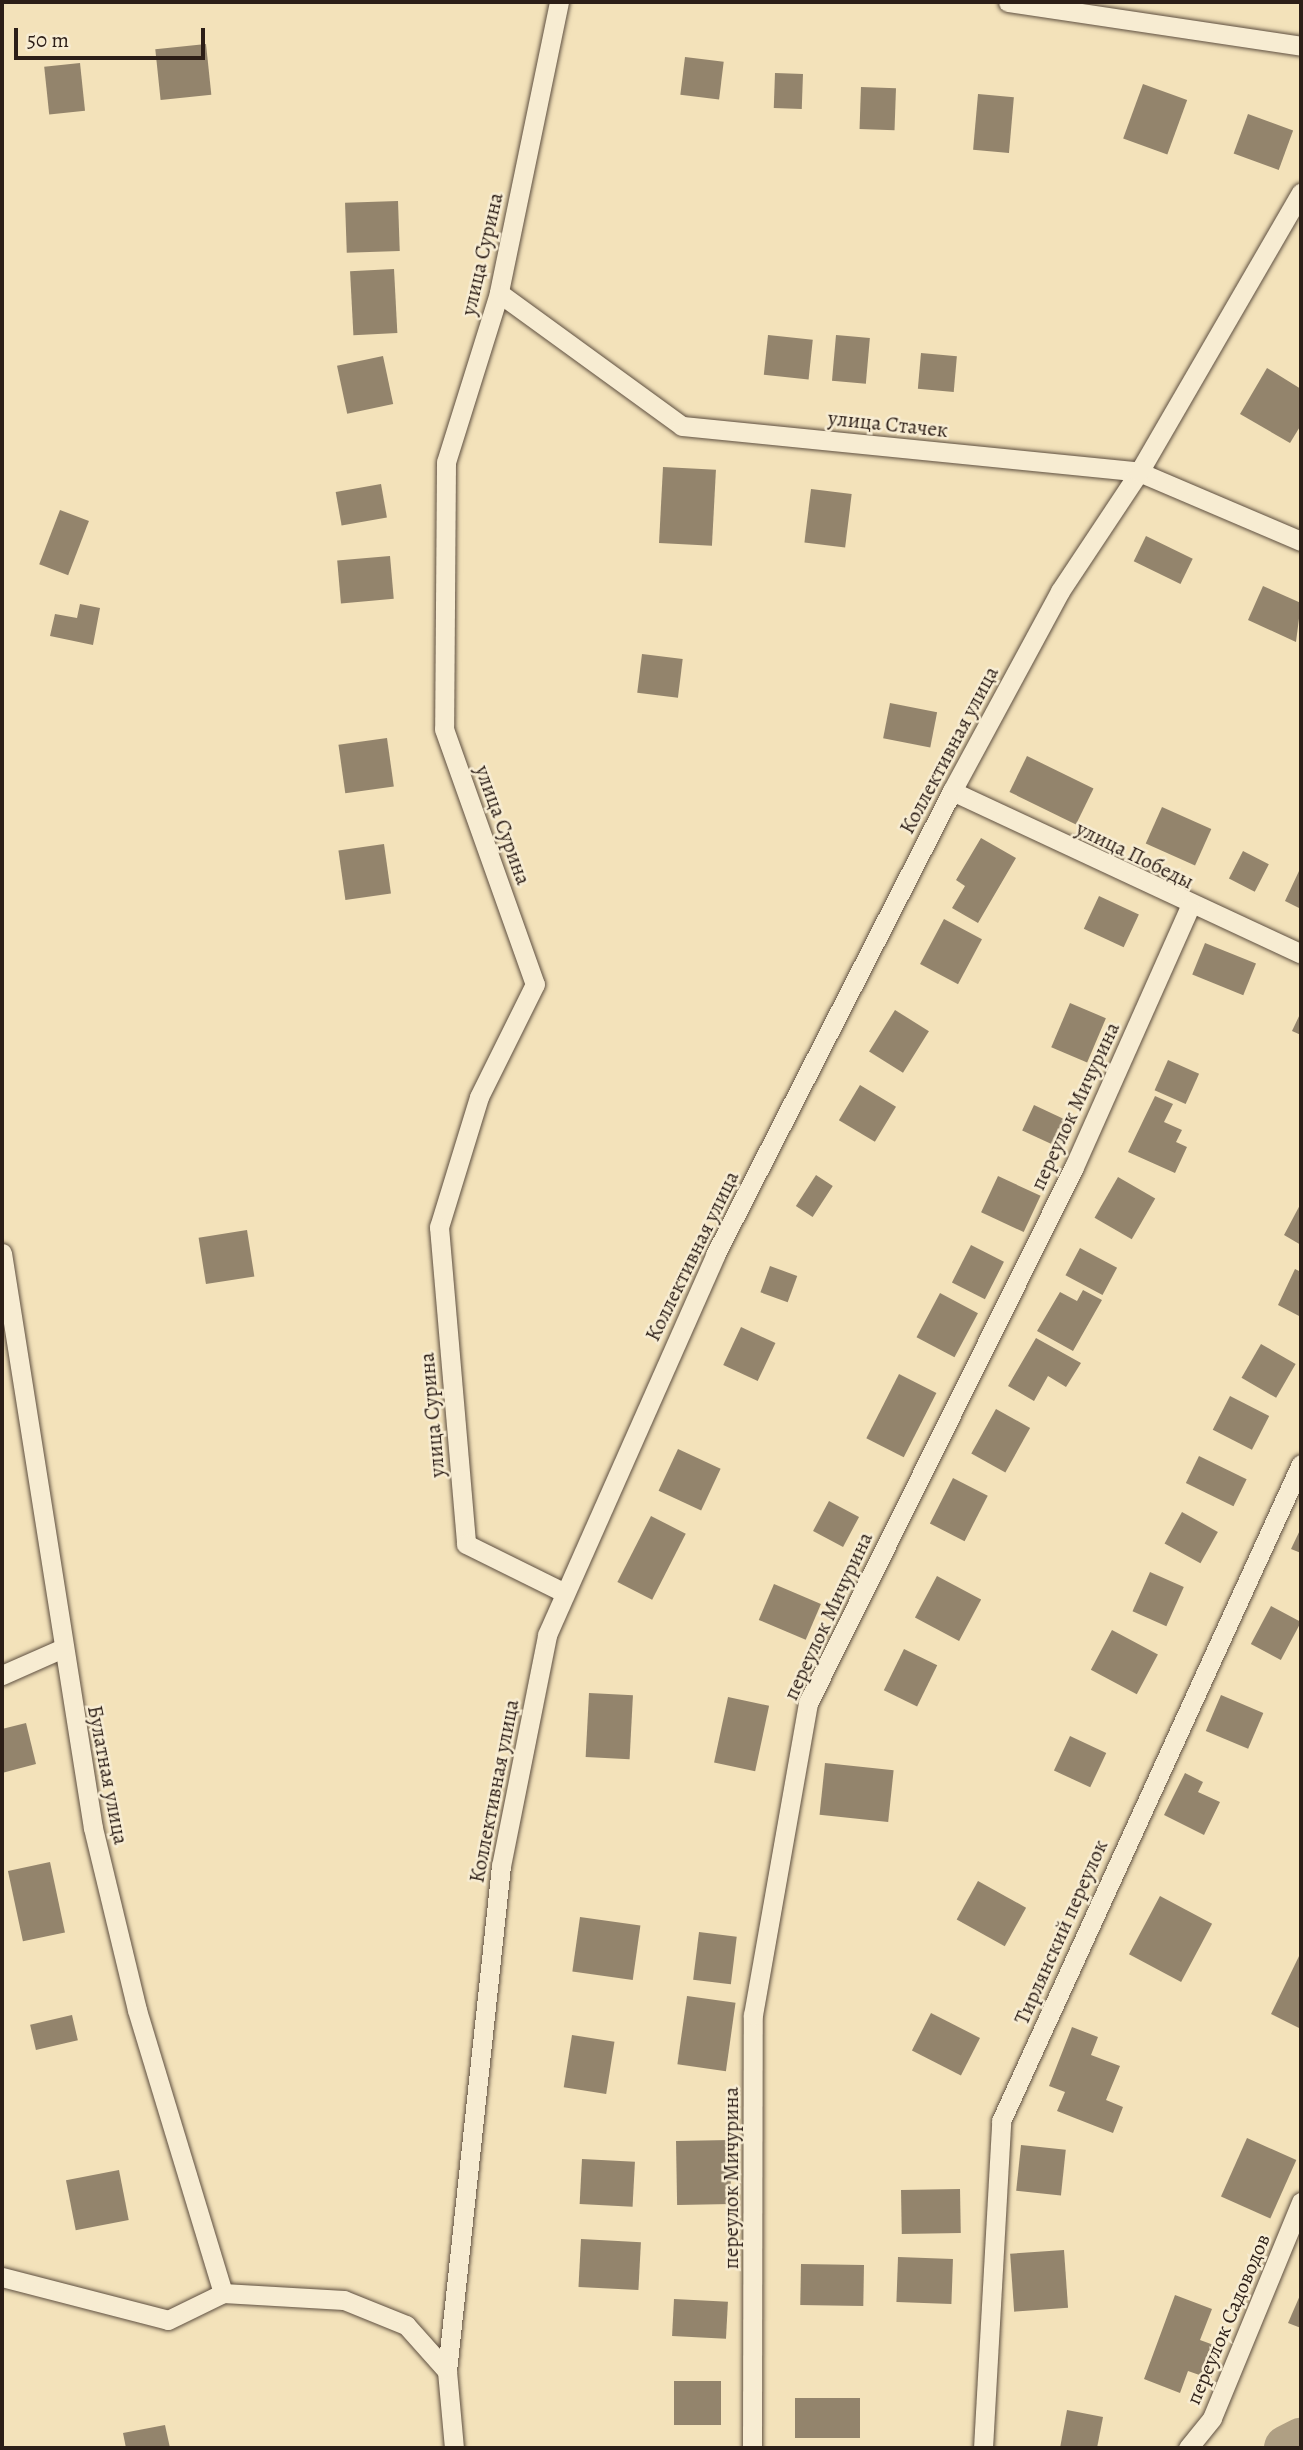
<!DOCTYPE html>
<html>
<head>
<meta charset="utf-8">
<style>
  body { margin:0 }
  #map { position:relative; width:1303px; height:2450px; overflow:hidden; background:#f3e2ba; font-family:Alegreya,serif }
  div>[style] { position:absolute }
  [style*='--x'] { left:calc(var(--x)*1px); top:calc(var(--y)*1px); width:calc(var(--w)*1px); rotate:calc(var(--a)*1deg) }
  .river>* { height:46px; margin:-23px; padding:0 23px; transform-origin:23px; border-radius:23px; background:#af9f83 }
  .building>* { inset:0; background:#93846c; transform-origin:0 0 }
  .roads { filter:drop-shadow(0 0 2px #5e4f40) drop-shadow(0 0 2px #5e4f40) }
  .street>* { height:19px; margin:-9.5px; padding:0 9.5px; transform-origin:9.5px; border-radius:9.5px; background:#f7ecd2 }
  span { translate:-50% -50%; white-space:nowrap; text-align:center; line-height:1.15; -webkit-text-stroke:5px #f7ecd2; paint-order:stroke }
  .street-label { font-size:21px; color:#2c1e17 }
  .frame { position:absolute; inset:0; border:4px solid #2c1e17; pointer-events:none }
  .scale { position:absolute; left:14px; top:28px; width:191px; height:32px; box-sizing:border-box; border:4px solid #2c1e17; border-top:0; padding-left:9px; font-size:21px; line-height:24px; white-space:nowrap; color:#2c1e17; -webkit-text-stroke:5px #f7ecd2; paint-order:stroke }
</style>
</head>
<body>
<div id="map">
  <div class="river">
    <div style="--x:1287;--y:2448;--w:16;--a:-27"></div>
  </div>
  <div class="building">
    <div style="left:206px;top:44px;width:51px;height:51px;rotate:84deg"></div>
    <div style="left:685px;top:57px;width:39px;height:38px;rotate:7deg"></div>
    <div style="left:80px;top:63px;width:48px;height:36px;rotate:84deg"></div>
    <div style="left:775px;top:73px;width:28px;height:35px;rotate:2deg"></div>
    <div style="left:1143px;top:84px;width:47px;height:58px;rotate:20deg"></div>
    <div style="left:861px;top:87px;width:35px;height:42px;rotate:2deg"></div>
    <div style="left:978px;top:94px;width:36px;height:56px;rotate:5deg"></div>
    <div style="left:1248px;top:114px;width:48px;height:42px;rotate:20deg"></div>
    <div style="left:398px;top:201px;width:50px;height:53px;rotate:88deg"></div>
    <div style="left:394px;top:269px;width:64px;height:44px;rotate:87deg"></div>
    <div style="left:768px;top:335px;width:45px;height:40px;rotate:6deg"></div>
    <div style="left:836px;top:335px;width:34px;height:46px;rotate:5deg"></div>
    <div style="left:921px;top:353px;width:36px;height:36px;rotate:5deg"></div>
    <div style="left:383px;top:356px;width:49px;height:47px;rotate:78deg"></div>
    <div style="clip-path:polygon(1267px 368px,1301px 389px,1301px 425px,1290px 443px,1240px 414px)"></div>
    <div style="left:663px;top:467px;width:53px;height:76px;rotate:3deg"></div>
    <div style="left:381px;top:484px;width:34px;height:46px;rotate:80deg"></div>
    <div style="left:811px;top:489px;width:41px;height:54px;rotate:7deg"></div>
    <div style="left:60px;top:510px;width:31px;height:58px;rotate:21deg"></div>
    <div style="left:1146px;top:536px;width:52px;height:28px;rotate:26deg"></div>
    <div style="left:390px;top:556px;width:43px;height:53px;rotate:85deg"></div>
    <div style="clip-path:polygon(1263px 586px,1301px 603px,1296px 642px,1248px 620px)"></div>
    <div style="clip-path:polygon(80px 604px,100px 608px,93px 645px,50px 636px,55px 614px,77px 618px)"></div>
    <div style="left:642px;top:654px;width:41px;height:39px;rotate:7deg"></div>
    <div style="left:890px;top:703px;width:48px;height:36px;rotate:11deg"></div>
    <div style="left:387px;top:738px;width:49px;height:49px;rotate:82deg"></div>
    <div style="left:1027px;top:756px;width:74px;height:40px;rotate:26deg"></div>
    <div style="left:1162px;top:807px;width:54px;height:40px;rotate:24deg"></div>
    <div style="clip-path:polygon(981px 838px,1016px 858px,978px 923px,952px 908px,965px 886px,956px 880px)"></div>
    <div style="left:384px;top:844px;width:50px;height:46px;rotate:82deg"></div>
    <div style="left:1243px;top:851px;width:29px;height:31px;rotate:27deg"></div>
    <div style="clip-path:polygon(1299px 871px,1301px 872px,1301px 909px,1285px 901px)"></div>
    <div style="left:1099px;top:896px;width:44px;height:36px;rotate:25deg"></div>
    <div style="left:944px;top:919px;width:43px;height:51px;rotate:28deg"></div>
    <div style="left:1205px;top:943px;width:55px;height:34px;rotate:22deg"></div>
    <div style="left:1070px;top:1003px;width:39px;height:48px;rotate:23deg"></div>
    <div style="left:895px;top:1010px;width:40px;height:49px;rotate:32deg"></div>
    <div style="clip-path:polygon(1301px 1012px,1301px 1035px,1292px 1031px)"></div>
    <div style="left:1168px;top:1060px;width:34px;height:33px;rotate:24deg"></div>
    <div style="left:860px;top:1085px;width:42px;height:41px;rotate:31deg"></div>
    <div style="clip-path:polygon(1155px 1096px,1173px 1104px,1164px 1122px,1182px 1130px,1176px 1142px,1187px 1147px,1175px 1173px,1128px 1152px)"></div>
    <div style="left:1034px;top:1105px;width:43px;height:28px;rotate:25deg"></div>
    <div style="left:816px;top:1175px;width:20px;height:37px;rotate:33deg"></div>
    <div style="left:998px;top:1176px;width:47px;height:40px;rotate:25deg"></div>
    <div style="left:1118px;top:1177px;width:43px;height:47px;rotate:30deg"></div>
    <div style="clip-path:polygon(1301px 1203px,1301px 1245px,1284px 1235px)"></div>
    <div style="left:247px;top:1230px;width:47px;height:49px;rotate:81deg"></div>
    <div style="left:971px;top:1245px;width:37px;height:42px;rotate:27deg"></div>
    <div style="left:1080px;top:1248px;width:42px;height:31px;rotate:28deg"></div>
    <div style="left:770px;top:1266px;width:29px;height:28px;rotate:20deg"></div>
    <div style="clip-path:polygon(1295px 1269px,1301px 1272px,1301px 1317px,1278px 1305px)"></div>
    <div style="clip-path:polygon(1083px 1290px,1102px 1300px,1073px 1351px,1037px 1331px,1060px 1292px,1077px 1301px)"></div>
    <div style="left:940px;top:1293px;width:43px;height:50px;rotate:28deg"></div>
    <div style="left:741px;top:1327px;width:38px;height:42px;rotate:25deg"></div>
    <div style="clip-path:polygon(1036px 1338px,1081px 1363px,1066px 1387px,1048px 1376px,1034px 1401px,1008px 1386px)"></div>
    <div style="left:1261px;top:1344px;width:40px;height:39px;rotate:30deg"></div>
    <div style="left:899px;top:1374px;width:42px;height:72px;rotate:27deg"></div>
    <div style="left:1230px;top:1396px;width:44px;height:38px;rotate:27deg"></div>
    <div style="left:996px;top:1409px;width:39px;height:51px;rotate:29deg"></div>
    <div style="left:678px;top:1449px;width:47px;height:46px;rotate:25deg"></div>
    <div style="left:1199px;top:1456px;width:53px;height:30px;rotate:26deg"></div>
    <div style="left:953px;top:1478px;width:39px;height:51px;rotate:27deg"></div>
    <div style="left:829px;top:1501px;width:34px;height:34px;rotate:28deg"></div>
    <div style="left:1182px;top:1512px;width:41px;height:36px;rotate:29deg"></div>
    <div style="left:651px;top:1516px;width:39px;height:74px;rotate:27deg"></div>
    <div style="clip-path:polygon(1301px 1528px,1301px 1553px,1291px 1549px)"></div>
    <div style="left:1150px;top:1572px;width:37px;height:43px;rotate:24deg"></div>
    <div style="left:937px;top:1576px;width:50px;height:47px;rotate:28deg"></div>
    <div style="left:774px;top:1584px;width:51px;height:39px;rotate:23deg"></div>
    <div style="left:1271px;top:1606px;width:34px;height:43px;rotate:28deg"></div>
    <div style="left:1112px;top:1630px;width:52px;height:45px;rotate:28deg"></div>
    <div style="left:904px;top:1649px;width:37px;height:46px;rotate:26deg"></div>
    <div style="left:589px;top:1693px;width:44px;height:64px;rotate:3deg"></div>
    <div style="left:1221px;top:1695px;width:46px;height:39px;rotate:23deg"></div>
    <div style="left:728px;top:1697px;width:42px;height:67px;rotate:12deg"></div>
    <div style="clip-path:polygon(26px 1723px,36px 1764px,2px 1773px,2px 1729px)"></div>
    <div style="left:1070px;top:1736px;width:40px;height:38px;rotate:25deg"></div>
    <div style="left:825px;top:1763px;width:69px;height:52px;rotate:6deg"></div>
    <div style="clip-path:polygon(1185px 1773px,1203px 1782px,1198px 1792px,1220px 1802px,1204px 1835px,1164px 1815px)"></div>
    <div style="left:50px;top:1862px;width:72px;height:43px;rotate:78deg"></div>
    <div style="left:978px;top:1881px;width:55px;height:44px;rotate:29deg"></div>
    <div style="left:1160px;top:1896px;width:59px;height:66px;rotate:28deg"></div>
    <div style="left:580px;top:1917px;width:61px;height:55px;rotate:8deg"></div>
    <div style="left:699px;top:1932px;width:38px;height:48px;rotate:7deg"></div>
    <div style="clip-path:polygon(1301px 1952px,1301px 2029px,1271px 2014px)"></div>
    <div style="left:687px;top:1996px;width:49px;height:69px;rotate:8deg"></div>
    <div style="left:931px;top:2013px;width:55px;height:42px;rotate:27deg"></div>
    <div style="left:72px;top:2015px;width:26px;height:43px;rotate:77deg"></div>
    <div style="clip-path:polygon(1072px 2027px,1098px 2037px,1091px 2055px,1120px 2066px,1106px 2100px,1123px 2107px,1113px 2133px,1057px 2111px,1065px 2092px,1049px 2086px)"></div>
    <div style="left:572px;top:2035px;width:43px;height:53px;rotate:9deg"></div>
    <div style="left:1247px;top:2138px;width:54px;height:64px;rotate:24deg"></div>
    <div style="left:730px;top:2140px;width:64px;height:54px;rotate:89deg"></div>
    <div style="left:1021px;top:2145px;width:45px;height:46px;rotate:6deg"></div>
    <div style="left:582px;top:2159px;width:53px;height:45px;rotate:3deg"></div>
    <div style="left:119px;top:2170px;width:51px;height:54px;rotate:79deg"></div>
    <div style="left:960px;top:2189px;width:44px;height:59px;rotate:89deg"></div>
    <div style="left:581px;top:2239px;width:60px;height:48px;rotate:3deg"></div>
    <div style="left:1064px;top:2250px;width:58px;height:54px;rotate:86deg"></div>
    <div style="left:898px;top:2257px;width:55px;height:45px;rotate:2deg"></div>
    <div style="left:801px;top:2264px;width:63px;height:41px;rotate:1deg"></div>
    <div style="clip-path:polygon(1301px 2293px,1301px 2328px,1288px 2323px)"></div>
    <div style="clip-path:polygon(1175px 2295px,1212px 2309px,1200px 2340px,1222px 2348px,1211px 2379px,1188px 2371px,1180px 2393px,1144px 2379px)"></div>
    <div style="left:674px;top:2299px;width:54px;height:37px;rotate:3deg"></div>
    <div style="left:674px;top:2381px;width:47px;height:44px"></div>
    <div style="left:795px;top:2398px;width:65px;height:40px"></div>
    <div style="clip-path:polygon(1067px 2410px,1103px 2417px,1097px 2448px,1060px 2448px)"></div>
    <div style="clip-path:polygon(165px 2425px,170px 2448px,126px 2448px,123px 2433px)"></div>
  </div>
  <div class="roads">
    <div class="street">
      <div style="--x:559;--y:2;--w:297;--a:101.7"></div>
      <div style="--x:499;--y:293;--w:177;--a:107.4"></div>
      <div style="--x:446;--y:462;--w:267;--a:90.4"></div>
      <div style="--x:444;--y:729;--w:271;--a:70.4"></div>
      <div style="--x:535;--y:984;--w:126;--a:116.4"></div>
      <div style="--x:479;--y:1097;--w:136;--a:107.1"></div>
      <div style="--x:439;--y:1227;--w:318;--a:85.1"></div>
      <div style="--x:466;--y:1544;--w:110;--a:26.3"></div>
      <div style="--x:1008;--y:2;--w:296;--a:8.5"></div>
      <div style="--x:499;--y:293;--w:226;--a:36"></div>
      <div style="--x:682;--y:426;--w:459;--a:5.7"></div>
      <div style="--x:1139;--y:472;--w:176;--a:23.1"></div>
      <div style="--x:952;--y:791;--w:385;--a:25"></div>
      <div style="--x:2;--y:1253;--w:582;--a:81.01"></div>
      <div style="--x:93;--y:1828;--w:187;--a:76.4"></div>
      <div style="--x:137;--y:2010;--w:296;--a:73.1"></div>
      <div style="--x:2;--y:1675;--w:64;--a:-23.8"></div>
      <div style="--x:2;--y:2277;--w:171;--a:14.5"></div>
      <div style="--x:168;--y:2320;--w:61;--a:-26.1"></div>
      <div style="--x:223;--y:2293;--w:121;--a:3.3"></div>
      <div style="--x:344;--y:2300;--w:67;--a:22"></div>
      <div style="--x:406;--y:2325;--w:62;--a:48.3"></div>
      <div style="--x:454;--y:2448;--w:77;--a:-95.2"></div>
      <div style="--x:447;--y:2371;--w:508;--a:-83.9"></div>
      <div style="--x:501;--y:1866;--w:236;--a:-78.7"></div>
      <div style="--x:547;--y:1635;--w:415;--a:-66.1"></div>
      <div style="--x:715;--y:1255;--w:521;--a:-62.94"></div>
      <div style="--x:952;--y:791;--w:227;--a:-61.6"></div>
      <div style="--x:1060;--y:591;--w:143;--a:-56.4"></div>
      <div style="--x:1139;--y:472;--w:323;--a:-59.9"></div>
      <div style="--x:752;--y:2448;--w:433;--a:-89.9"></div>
      <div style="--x:753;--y:2015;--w:317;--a:-80"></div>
      <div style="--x:808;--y:1703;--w:598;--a:-63.61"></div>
      <div style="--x:1074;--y:1167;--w:285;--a:-66"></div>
      <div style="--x:983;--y:2448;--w:327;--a:-86.8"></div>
      <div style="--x:1001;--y:2121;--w:722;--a:-65.46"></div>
      <div style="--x:1188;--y:2448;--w:38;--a:-51"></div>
      <div style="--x:1212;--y:2418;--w:234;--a:-67.6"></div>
    </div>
  </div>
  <div class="street-label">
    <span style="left:482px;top:254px;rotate:-77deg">улица Сурина</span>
    <span style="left:888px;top:424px;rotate:6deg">улица Стачек</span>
    <span style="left:949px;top:750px;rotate:-62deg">Коллективная улица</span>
    <span style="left:503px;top:825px;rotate:70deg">улица Сурина</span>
    <span style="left:1135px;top:855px;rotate:26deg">улица Победы</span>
    <span style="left:1075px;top:1106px;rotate:-65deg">переулок Мичурина</span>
    <span style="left:692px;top:1256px;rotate:-64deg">Коллективная улица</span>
    <span style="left:432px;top:1415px;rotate:-95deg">улица Сурина</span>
    <span style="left:828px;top:1616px;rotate:-65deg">переулок Мичурина</span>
    <span style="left:108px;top:1775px;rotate:79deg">Булатная улица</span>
    <span style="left:494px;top:1791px;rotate:-79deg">Коллективная улица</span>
    <span style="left:1061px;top:1932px;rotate:-66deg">Тирлянский переулок</span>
    <span style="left:731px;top:2178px;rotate:-90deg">переулок Мичурина</span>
    <span style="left:1228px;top:2319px;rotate:-67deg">переулок Садоводов</span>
  </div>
  <div class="frame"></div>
  <div class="scale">50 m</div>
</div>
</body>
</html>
